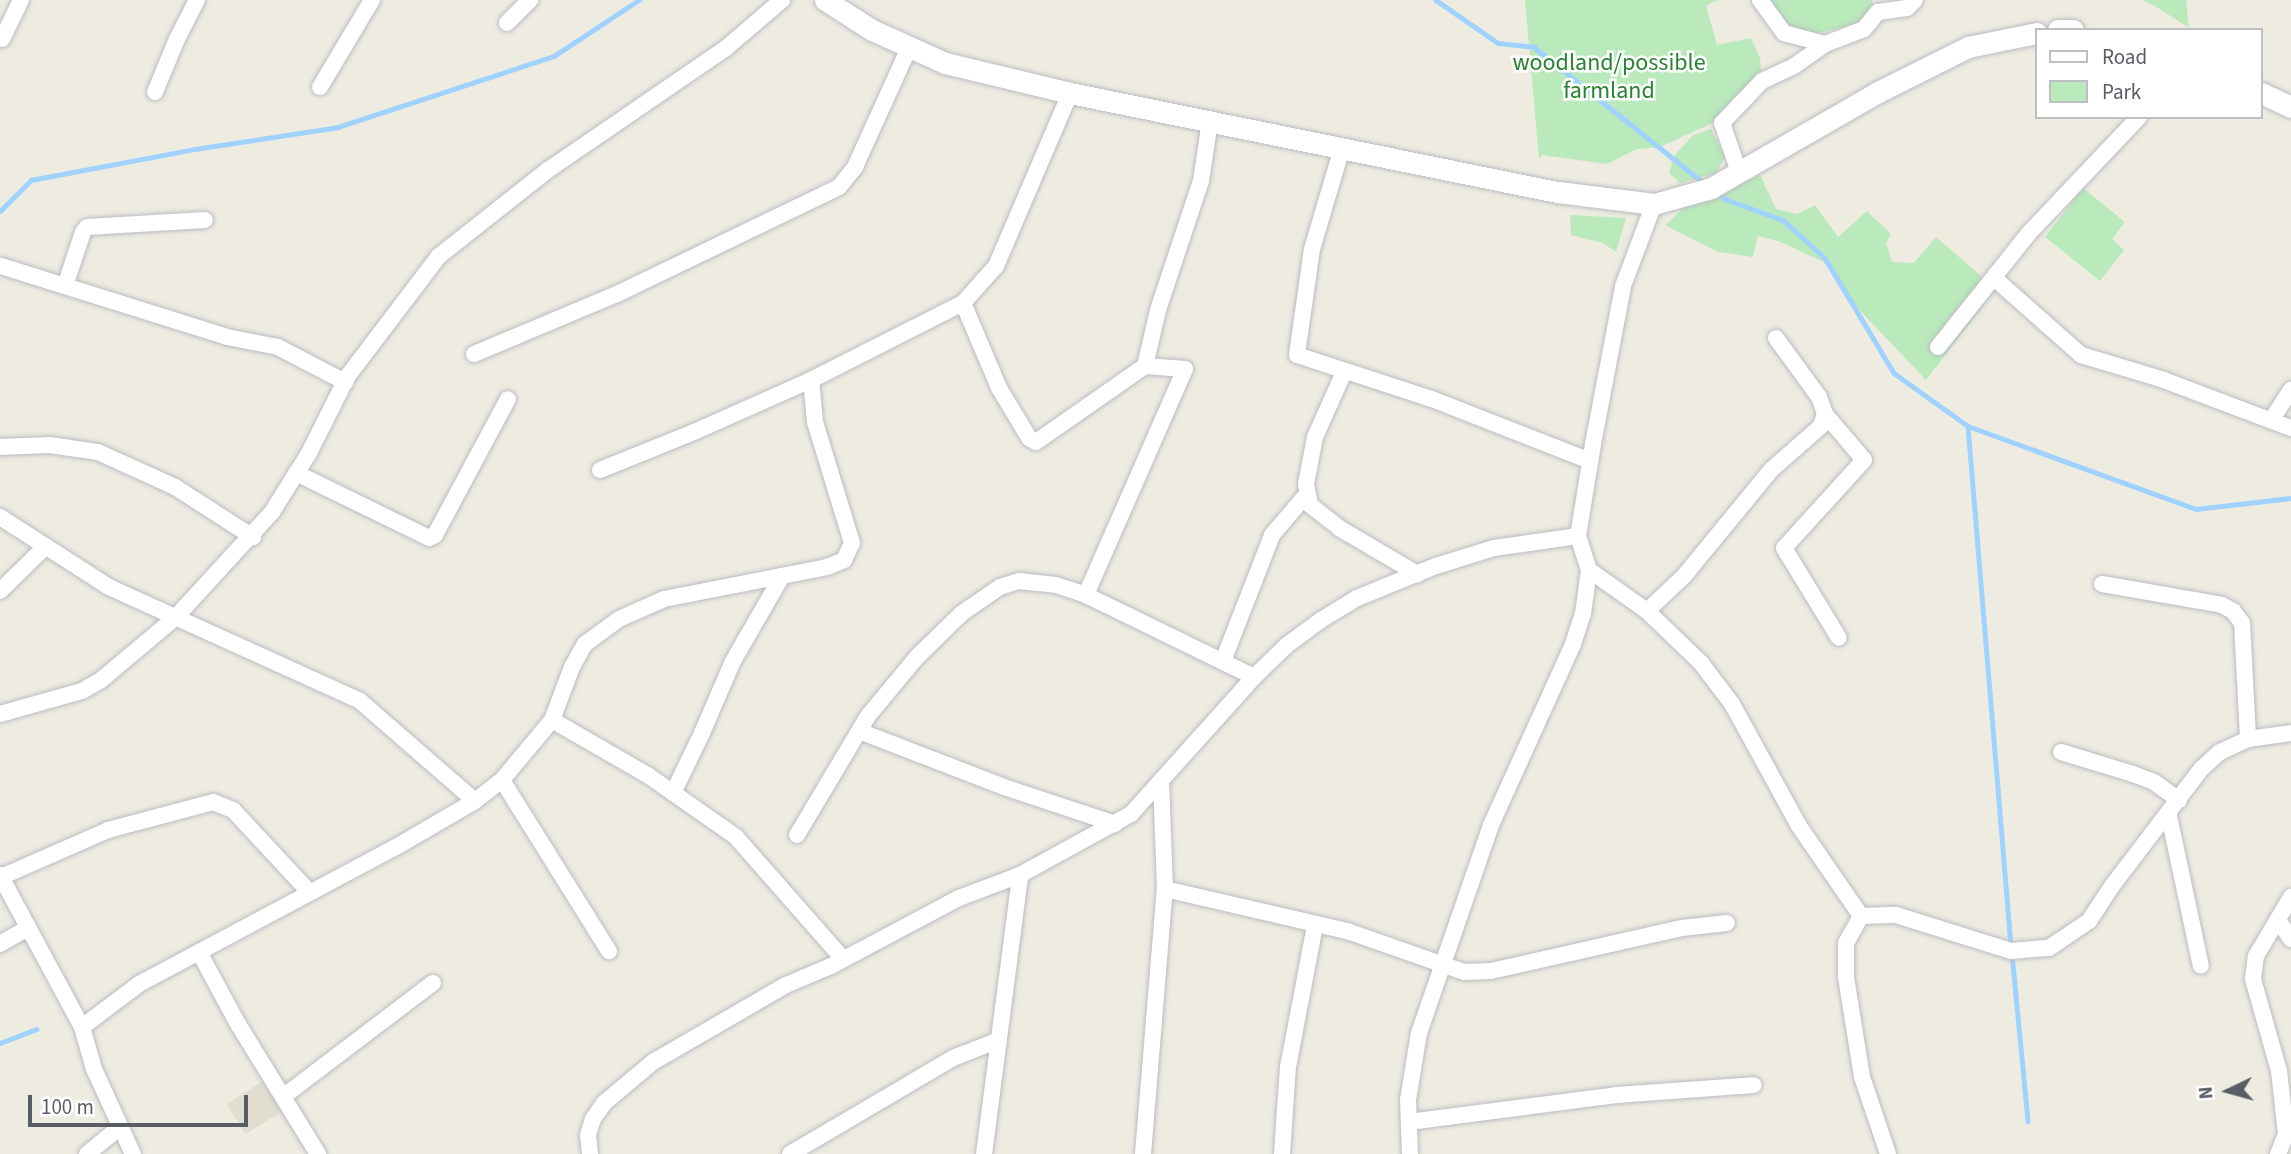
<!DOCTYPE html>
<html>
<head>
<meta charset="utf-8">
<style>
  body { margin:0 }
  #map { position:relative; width:2291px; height:1154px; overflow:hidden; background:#eeece1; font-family:"Source Sans 3",sans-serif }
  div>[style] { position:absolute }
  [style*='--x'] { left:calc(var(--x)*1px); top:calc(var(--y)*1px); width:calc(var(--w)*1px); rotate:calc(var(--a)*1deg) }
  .education>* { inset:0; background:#e1ded1; transform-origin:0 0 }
  .green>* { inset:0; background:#bae9bc }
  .stream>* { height:4.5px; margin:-2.25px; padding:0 2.25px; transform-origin:2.25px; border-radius:2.25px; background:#a0d2ff }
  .roads { filter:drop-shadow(0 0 2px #b9bcc2) drop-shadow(0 0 2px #b9bcc2) }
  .street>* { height:16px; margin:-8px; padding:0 8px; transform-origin:8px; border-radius:8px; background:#fff }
  .secondary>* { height:21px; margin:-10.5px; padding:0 10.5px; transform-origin:10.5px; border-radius:10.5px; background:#fff }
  span { translate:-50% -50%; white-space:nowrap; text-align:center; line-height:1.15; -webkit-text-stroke:5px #fff; paint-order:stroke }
  .park-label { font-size:24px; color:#2a8232 }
  .legend { position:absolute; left:2035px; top:28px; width:228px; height:91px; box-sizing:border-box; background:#fff; border:2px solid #bdbfc1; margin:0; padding:9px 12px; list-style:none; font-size:21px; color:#595e64 }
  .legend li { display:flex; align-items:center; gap:14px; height:35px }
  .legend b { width:35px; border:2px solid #bdbfc1 }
  .north { position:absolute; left:2193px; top:1056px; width:70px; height:70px; -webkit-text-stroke:5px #fff; paint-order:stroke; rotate:265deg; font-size:19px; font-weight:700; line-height:28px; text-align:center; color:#595e64 }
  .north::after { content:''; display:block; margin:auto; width:24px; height:32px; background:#595e64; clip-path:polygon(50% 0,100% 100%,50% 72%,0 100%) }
  .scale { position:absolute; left:28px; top:1095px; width:220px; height:32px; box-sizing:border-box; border:4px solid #595e64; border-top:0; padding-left:9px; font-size:21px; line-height:24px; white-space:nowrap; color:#595e64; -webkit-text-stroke:5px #fff; paint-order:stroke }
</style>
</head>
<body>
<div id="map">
  <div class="education">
    <div style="left:263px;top:1081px;width:36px;height:43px;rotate:58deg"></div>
  </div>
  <div class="green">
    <div style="clip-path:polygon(1525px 0,1717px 0,1706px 6px,1717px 45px,1751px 38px,1760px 58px,1762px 79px,1717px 121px,1660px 147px,1637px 149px,1607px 164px,1542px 155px,1539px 159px)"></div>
    <div style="clip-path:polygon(1768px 0,1872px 0,1875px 8px,1859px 23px,1806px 36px,1796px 35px)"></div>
    <div style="clip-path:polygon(2142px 0,2186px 0,2189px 28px,2155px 6px)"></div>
    <div style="clip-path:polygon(1711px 129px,1725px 157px,1716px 173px,1680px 183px,1669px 173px,1674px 156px,1693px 135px)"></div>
    <div style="clip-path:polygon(1760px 175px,1776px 209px,1797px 214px,1815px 205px,1838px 237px,1867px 211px,1891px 234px,1886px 243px,1892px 262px,1914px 263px,1936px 237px,1996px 289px,1926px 380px,1850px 300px,1824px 262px,1778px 241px,1758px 236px,1753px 257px,1718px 252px,1665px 225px,1687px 205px)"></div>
    <div style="clip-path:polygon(2083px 188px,2125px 222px,2112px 239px,2124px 250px,2100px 281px,2045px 237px)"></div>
    <div style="clip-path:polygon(1570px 215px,1626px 218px,1616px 252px,1603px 243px,1571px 235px)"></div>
  </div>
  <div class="stream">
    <div style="--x:1436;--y:0;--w:75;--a:34.7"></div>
    <div style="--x:1498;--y:43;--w:36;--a:6"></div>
    <div style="--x:1534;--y:47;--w:218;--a:38.7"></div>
    <div style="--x:1717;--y:192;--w:11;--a:41"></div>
    <div style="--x:1725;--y:199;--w:62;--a:19.9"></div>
    <div style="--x:1783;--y:220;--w:57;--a:42.1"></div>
    <div style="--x:1825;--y:258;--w:134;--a:59"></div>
    <div style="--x:1894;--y:373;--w:91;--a:35.6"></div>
    <div style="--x:1968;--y:426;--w:243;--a:20"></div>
    <div style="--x:2196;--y:509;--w:96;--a:-6.6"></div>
    <div style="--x:0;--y:211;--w:44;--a:-45"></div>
    <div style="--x:31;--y:180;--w:167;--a:-10.7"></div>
    <div style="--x:195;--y:149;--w:145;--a:-8.7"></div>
    <div style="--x:338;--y:127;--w:227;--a:-18.2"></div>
    <div style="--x:554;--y:56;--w:102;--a:-33.4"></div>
    <div style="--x:1968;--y:426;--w:522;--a:85.27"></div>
    <div style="--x:2012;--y:954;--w:168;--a:84.5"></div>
    <div style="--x:0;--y:1043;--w:39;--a:-21"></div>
  </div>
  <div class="roads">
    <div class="street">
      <div style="--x:1760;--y:0;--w:41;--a:54"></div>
      <div style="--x:1784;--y:33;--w:42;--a:15"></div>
      <div style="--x:507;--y:23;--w:33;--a:-45"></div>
      <div style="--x:2;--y:39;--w:43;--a:-64"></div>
      <div style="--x:320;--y:87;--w:101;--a:-59.1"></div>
      <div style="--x:155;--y:92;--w:57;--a:-67.5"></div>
      <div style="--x:177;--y:39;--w:44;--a:-62.9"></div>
      <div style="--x:1342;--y:148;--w:105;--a:106.5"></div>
      <div style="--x:1312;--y:249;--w:107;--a:98.1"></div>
      <div style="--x:1297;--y:355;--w:142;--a:18.1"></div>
      <div style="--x:1432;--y:399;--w:170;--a:21.4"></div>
      <div style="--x:1739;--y:172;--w:52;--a:-109.1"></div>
      <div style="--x:1722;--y:123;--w:58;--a:-46.4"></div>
      <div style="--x:1762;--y:81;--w:35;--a:-25"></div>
      <div style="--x:1794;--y:66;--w:38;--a:-35"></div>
      <div style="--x:1825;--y:44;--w:42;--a:-21"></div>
      <div style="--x:1864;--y:29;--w:22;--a:-51"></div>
      <div style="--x:1878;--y:12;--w:29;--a:-8"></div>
      <div style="--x:1907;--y:8;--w:11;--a:-45"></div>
      <div style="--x:1;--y:266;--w:237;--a:17.4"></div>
      <div style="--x:227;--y:337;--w:52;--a:11.1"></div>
      <div style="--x:278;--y:347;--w:76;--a:27.6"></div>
      <div style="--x:1994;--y:278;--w:116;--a:41.5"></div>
      <div style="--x:2081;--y:355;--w:84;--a:16.7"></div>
      <div style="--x:2161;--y:379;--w:139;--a:20.7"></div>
      <div style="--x:65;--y:286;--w:57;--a:-71.6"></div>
      <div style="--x:83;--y:232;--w:6;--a:-51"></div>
      <div style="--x:87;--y:227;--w:118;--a:-3.4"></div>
      <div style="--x:963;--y:303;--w:92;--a:67"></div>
      <div style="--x:999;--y:388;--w:58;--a:59"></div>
      <div style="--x:1029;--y:438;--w:8;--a:30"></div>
      <div style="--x:1036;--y:442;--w:133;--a:-34.9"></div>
      <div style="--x:1145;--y:366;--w:40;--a:4.3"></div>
      <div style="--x:1185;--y:369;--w:247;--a:113.7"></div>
      <div style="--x:1938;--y:347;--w:146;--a:-51.4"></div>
      <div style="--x:2029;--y:233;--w:160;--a:-46.5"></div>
      <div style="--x:474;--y:354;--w:155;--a:-22.8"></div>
      <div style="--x:617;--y:294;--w:246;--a:-25.7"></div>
      <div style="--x:839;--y:187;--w:26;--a:-51"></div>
      <div style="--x:855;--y:167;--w:131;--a:-65.6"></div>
      <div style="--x:1145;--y:366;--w:57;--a:-76.9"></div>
      <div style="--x:1158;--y:310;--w:136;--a:-71.6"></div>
      <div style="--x:1201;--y:181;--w:61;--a:-81.5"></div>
      <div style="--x:1344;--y:372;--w:71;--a:114"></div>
      <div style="--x:1315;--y:437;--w:48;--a:100.8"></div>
      <div style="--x:1306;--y:484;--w:21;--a:79"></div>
      <div style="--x:1310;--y:505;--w:37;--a:38"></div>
      <div style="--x:1339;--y:528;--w:91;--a:30.5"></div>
      <div style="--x:1825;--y:414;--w:60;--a:49.7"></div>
      <div style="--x:1864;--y:460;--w:119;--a:132.3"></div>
      <div style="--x:1784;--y:548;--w:105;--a:58.6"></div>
      <div style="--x:2272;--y:419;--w:35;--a:-57"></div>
      <div style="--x:0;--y:447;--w:50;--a:-2.3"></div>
      <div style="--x:50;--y:445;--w:49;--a:8.3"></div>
      <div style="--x:98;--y:452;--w:85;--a:24.4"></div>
      <div style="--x:175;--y:487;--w:93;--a:32.7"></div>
      <div style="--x:600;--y:470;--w:101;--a:-22"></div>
      <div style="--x:694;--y:432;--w:128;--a:-24"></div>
      <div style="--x:811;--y:380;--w:170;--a:-26.9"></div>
      <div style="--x:963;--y:303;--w:50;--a:-48.3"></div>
      <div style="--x:996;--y:266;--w:188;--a:-66.8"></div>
      <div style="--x:296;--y:473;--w:148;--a:26"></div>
      <div style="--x:429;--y:538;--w:7;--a:-27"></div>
      <div style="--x:435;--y:535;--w:154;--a:-61.8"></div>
      <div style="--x:0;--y:517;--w:130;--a:32.7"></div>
      <div style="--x:109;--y:587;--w:276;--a:24.4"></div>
      <div style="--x:360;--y:701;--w:152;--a:41"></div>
      <div style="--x:1589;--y:570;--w:71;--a:35.3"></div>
      <div style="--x:1647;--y:611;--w:75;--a:43.9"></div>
      <div style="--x:1701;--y:663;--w:51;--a:52.9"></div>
      <div style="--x:1732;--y:704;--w:139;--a:61.2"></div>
      <div style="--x:1799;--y:826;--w:109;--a:55.4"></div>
      <div style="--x:1861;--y:916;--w:31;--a:119"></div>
      <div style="--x:1846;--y:943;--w:34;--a:90"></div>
      <div style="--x:1846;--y:977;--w:101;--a:80.9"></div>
      <div style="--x:1862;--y:1077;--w:81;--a:71.3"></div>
      <div style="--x:2102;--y:584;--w:122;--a:9.9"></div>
      <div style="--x:2222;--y:605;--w:13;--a:29"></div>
      <div style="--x:2233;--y:611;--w:15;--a:53"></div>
      <div style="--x:2242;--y:623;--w:116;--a:87"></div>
      <div style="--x:0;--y:591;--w:64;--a:-44.4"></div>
      <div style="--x:1647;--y:611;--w:51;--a:-43.4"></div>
      <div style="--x:1684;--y:576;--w:137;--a:-50.6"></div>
      <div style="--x:1771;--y:470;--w:67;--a:-41.3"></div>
      <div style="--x:1821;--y:426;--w:13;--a:-72"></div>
      <div style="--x:1825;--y:414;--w:18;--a:-109"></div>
      <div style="--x:1819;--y:397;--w:73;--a:-126.1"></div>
      <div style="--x:1223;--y:661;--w:135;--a:-68.7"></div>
      <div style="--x:1272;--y:535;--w:52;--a:-49.6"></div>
      <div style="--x:0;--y:714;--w:85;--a:-15.7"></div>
      <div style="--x:82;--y:691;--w:22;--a:-30"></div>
      <div style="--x:101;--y:680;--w:97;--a:-40"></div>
      <div style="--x:175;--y:618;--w:144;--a:-47.5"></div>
      <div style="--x:272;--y:512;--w:70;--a:-57.9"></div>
      <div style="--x:309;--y:453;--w:85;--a:-63.4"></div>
      <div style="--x:347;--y:377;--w:152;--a:-52.8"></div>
      <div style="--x:439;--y:256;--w:139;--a:-38.3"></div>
      <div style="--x:548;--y:170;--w:216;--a:-34.4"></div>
      <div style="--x:726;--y:48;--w:74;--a:-40.6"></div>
      <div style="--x:552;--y:720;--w:112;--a:30"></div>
      <div style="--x:649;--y:776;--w:106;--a:35"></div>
      <div style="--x:736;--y:837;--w:162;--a:48.7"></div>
      <div style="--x:859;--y:731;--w:155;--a:21.1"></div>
      <div style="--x:1004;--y:787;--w:117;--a:18.4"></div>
      <div style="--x:2061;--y:752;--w:75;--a:17"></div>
      <div style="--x:2133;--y:774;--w:22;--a:21"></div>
      <div style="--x:2154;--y:782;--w:31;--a:36"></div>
      <div style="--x:502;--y:780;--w:202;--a:58"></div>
      <div style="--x:673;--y:793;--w:67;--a:-64.2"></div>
      <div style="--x:702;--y:733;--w:78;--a:-66.7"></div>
      <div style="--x:733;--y:661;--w:98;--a:-60"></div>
      <div style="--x:2169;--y:816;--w:153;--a:78"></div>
      <div style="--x:797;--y:835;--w:139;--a:-59.2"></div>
      <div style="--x:868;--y:716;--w:77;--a:-50.3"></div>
      <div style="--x:917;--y:657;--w:63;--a:-44.4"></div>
      <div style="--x:962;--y:613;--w:46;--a:-34.4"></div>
      <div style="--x:1000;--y:587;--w:20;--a:-18"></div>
      <div style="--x:1019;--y:581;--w:37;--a:6"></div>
      <div style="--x:1056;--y:585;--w:32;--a:18"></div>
      <div style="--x:1086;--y:595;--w:187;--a:26"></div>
      <div style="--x:0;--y:875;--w:173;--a:61.7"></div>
      <div style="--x:82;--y:1027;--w:44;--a:74.1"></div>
      <div style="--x:94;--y:1069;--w:94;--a:65.4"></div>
      <div style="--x:1;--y:877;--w:117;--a:-23.7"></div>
      <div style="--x:108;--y:830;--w:109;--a:-14.9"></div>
      <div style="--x:213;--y:802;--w:22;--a:22"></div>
      <div style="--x:233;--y:810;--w:113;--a:47.1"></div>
      <div style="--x:1165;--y:889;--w:187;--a:13"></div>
      <div style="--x:1347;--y:931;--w:124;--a:19.3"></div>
      <div style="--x:1464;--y:972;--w:27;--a:-2"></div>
      <div style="--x:1491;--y:971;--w:196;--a:-12.7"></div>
      <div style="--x:1682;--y:928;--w:45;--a:-6.3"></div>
      <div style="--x:1861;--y:916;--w:35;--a:-2"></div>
      <div style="--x:1896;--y:915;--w:121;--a:17.4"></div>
      <div style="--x:2011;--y:951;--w:38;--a:-5"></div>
      <div style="--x:2049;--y:948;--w:48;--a:-34"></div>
      <div style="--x:2089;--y:921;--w:42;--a:-56.7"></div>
      <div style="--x:2112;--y:886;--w:147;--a:-52.7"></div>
      <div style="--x:2201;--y:769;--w:25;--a:-42"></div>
      <div style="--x:2220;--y:752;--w:31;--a:-25"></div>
      <div style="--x:2248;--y:739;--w:43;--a:-7.9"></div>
      <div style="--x:2278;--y:920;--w:23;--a:56"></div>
      <div style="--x:0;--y:944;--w:30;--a:-30"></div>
      <div style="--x:199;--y:952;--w:82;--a:61.6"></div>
      <div style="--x:238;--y:1024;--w:153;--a:58.4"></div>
      <div style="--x:82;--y:1027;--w:71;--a:-37"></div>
      <div style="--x:139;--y:984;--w:291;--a:-28.1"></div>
      <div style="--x:396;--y:847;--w:91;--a:-30.2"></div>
      <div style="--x:475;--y:801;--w:34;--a:-38"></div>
      <div style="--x:502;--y:780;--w:78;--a:-50.2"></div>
      <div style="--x:552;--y:720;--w:57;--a:-69.3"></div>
      <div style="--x:572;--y:667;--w:26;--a:-61"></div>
      <div style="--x:585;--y:644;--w:42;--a:-36.3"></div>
      <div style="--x:619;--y:619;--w:49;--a:-24"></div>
      <div style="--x:664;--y:599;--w:166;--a:-11.1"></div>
      <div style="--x:827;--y:567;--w:18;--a:-22"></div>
      <div style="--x:844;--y:560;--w:19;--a:-65"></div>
      <div style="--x:852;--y:543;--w:127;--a:-107"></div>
      <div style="--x:815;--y:422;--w:42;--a:-95.4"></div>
      <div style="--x:284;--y:1096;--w:187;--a:-37.2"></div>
      <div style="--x:1409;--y:1122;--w:209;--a:-7.4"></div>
      <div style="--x:1616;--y:1095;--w:138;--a:-4.1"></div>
      <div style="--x:87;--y:1154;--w:43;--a:-39.3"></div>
      <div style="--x:590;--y:1154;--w:19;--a:-96"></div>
      <div style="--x:588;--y:1135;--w:17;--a:-73"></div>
      <div style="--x:593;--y:1119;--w:19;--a:-55"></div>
      <div style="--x:604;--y:1103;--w:64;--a:-39.9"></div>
      <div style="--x:653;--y:1062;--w:154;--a:-30.1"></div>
      <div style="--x:786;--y:985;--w:49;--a:-22.9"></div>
      <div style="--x:831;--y:966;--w:145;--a:-28"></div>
      <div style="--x:959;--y:898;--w:65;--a:-20.7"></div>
      <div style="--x:1020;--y:875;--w:127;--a:-28.8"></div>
      <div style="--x:1131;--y:814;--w:184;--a:-48.1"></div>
      <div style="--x:1254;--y:677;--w:46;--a:-44.1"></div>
      <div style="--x:1287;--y:645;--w:42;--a:-36.3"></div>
      <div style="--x:1321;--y:620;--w:42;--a:-31.4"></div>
      <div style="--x:1357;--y:598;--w:85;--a:-22.1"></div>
      <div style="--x:1436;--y:566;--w:61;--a:-17.2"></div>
      <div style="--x:1494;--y:548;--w:85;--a:-8.1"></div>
      <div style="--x:790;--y:1154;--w:189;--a:-30.5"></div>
      <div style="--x:953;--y:1058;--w:49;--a:-21.4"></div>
      <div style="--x:984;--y:1154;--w:281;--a:-82.6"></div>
      <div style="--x:1143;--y:1154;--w:266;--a:-85.3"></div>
      <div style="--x:1165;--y:889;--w:109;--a:-92.1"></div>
      <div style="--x:1282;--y:1154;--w:87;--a:-86.1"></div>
      <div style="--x:1288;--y:1067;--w:145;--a:-79.2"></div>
      <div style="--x:1410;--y:1154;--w:54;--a:-92.1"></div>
      <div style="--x:1408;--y:1100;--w:68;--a:-80.7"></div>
      <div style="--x:1419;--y:1033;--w:220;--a:-70.9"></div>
      <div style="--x:1491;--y:825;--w:199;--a:-65.6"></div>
      <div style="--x:1573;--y:644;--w:32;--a:-72"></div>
      <div style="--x:1583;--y:614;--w:44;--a:-82.2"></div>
      <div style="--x:1589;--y:570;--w:36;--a:-108"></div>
      <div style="--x:1578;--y:536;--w:93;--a:-80.7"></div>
      <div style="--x:1593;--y:444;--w:161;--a:-79.2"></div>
      <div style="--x:1623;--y:286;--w:88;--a:-69.3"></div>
      <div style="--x:2278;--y:1154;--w:22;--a:-68"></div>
      <div style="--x:2286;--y:1134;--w:63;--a:-96.3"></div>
      <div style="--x:2279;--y:1071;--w:96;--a:-105.8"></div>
      <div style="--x:2253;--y:979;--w:23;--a:-83"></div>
      <div style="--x:2256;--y:956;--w:69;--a:-59.3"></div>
    </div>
    <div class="secondary">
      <div style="--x:825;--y:0;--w:56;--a:32.6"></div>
      <div style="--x:872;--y:30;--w:80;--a:24.3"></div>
      <div style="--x:945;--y:63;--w:129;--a:13.5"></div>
      <div style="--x:1070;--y:93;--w:498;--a:11.5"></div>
      <div style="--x:1558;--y:192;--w:97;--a:7.1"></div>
      <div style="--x:1654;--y:204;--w:59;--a:-15.7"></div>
      <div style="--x:1711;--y:188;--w:193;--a:-29.9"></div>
      <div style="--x:1878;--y:92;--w:101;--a:-26.6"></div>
      <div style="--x:1968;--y:47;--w:70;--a:-11.5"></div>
      <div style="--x:2058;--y:30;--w:15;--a:0"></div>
      <div style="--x:2261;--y:93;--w:33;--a:25"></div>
    </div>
  </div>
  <div class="park-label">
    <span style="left:1609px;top:77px">woodland/possible<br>farmland</span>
  </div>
  <ul class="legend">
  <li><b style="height:9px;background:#fff"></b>Road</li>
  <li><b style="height:19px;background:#bae9bc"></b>Park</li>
  </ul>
  <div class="north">N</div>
  <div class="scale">100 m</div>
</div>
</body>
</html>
